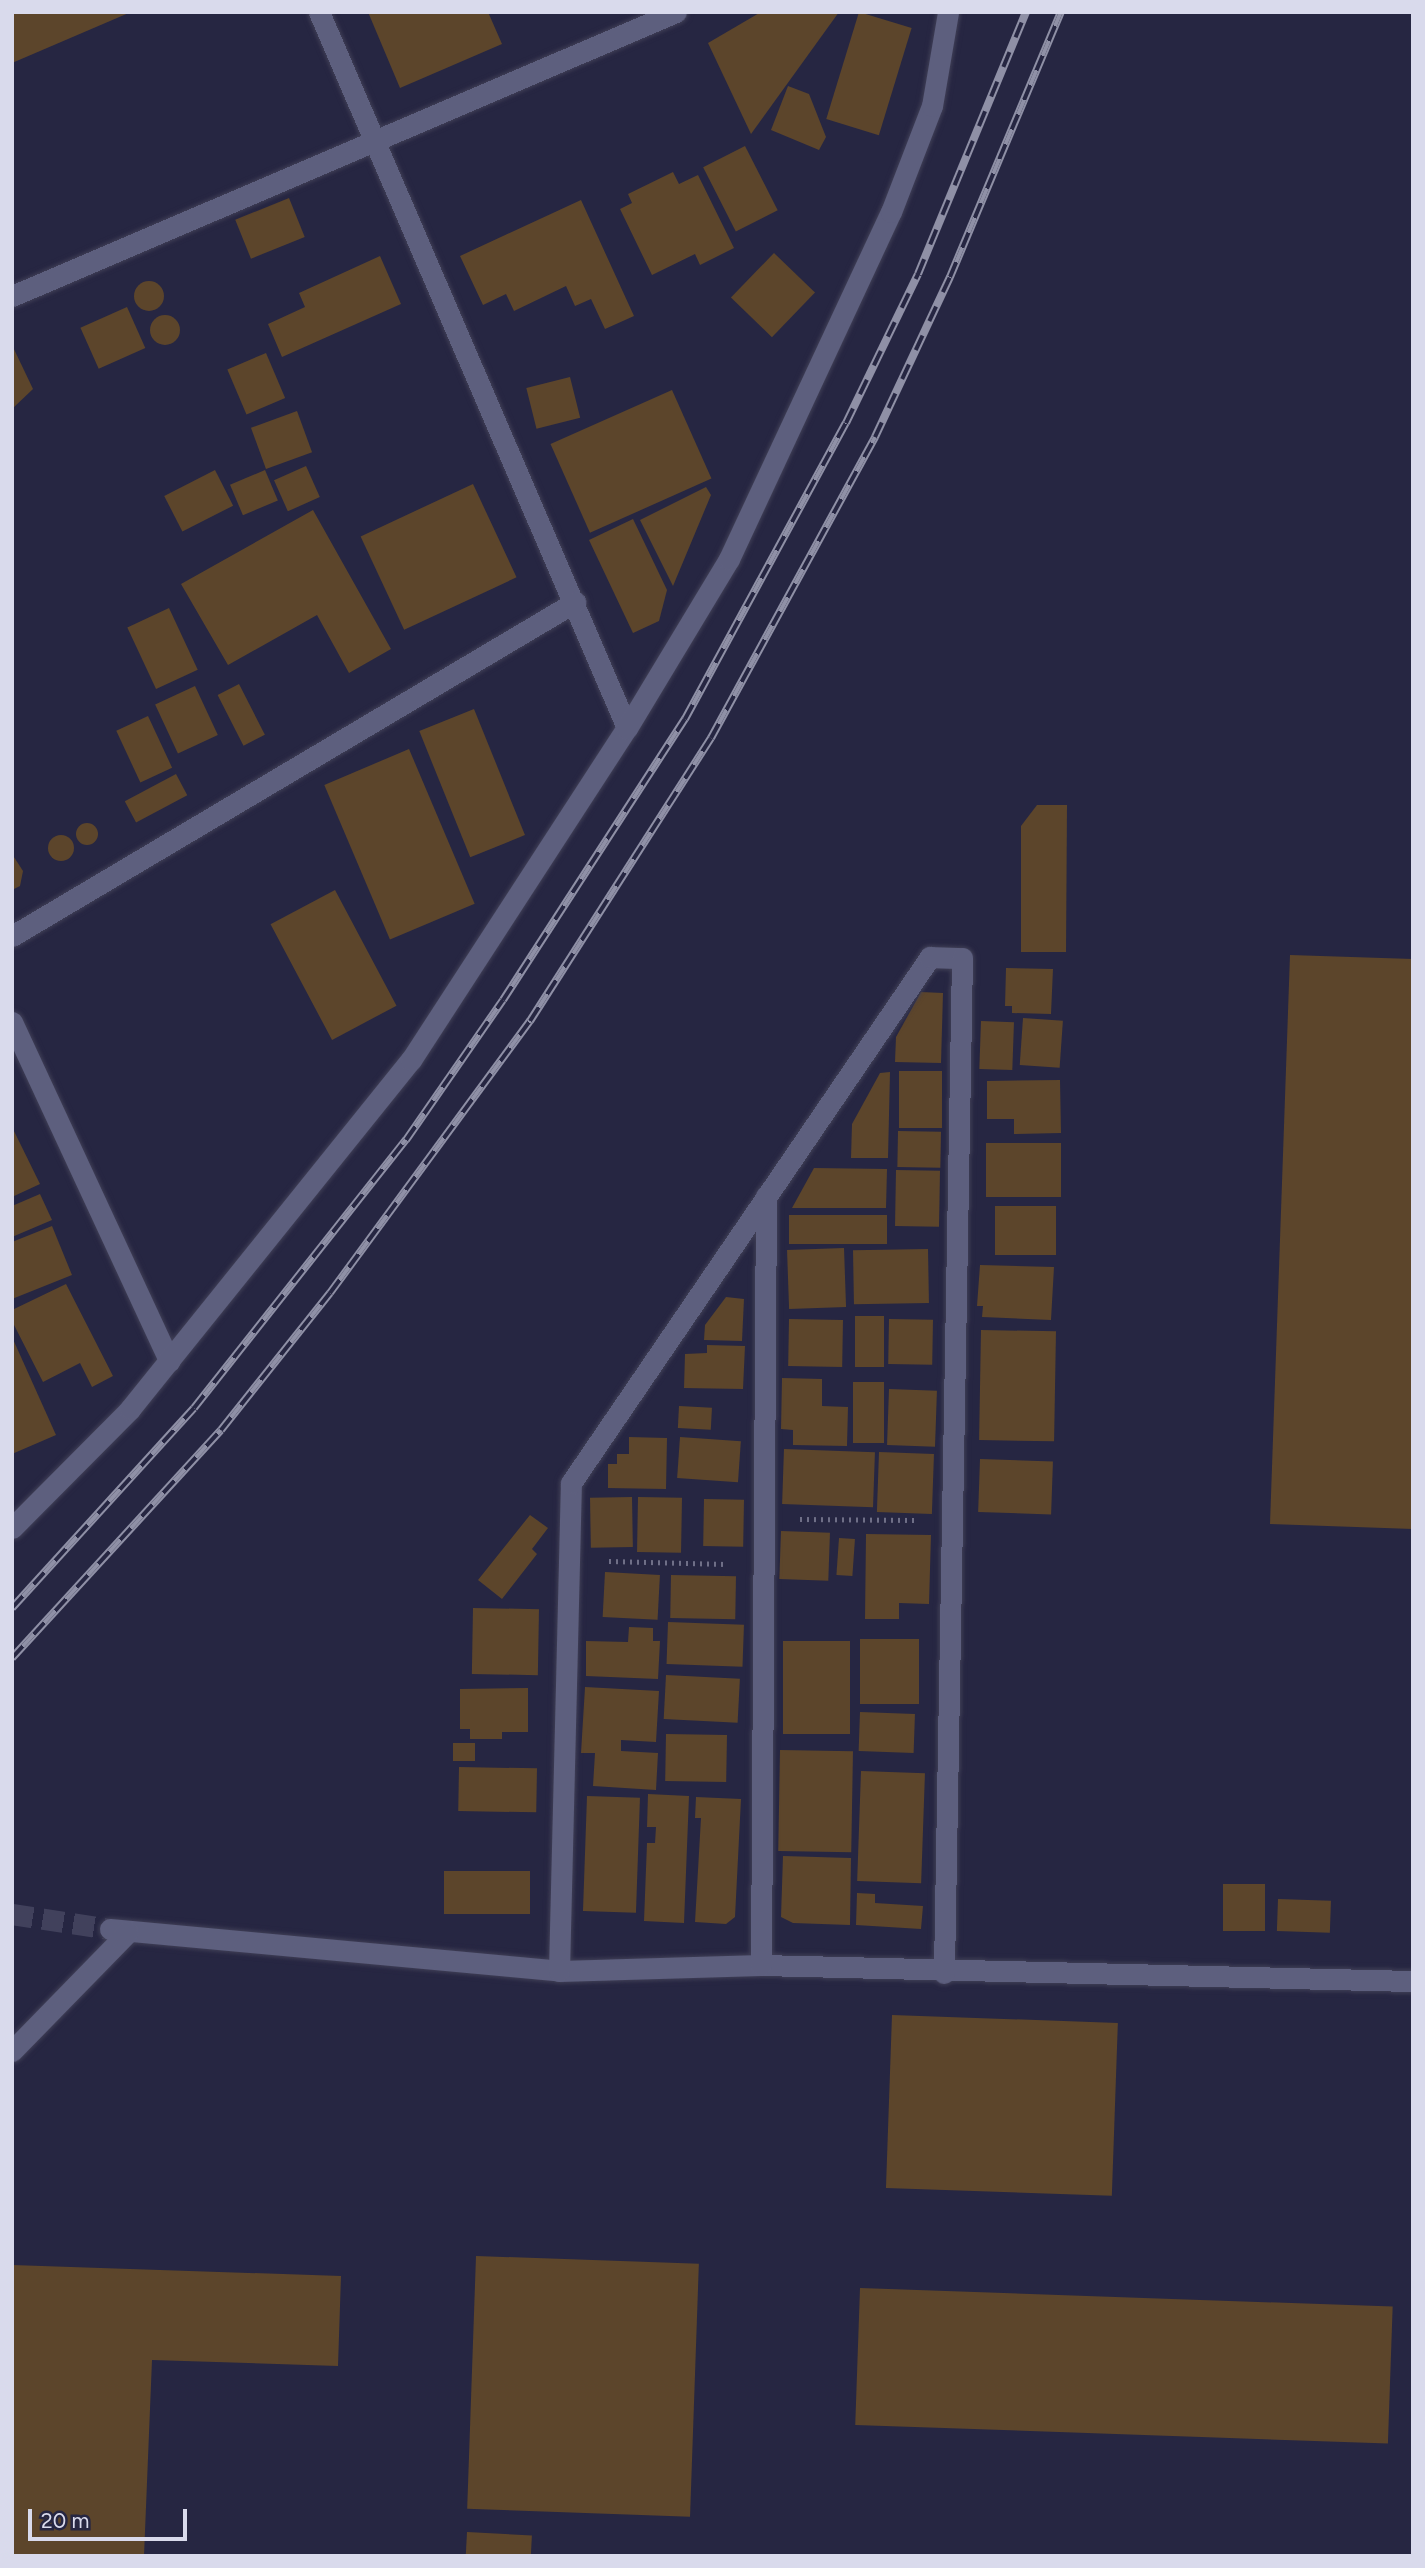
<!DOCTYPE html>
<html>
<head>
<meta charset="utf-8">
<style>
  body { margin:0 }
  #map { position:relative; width:1425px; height:2568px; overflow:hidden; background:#262642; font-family:Figtree,sans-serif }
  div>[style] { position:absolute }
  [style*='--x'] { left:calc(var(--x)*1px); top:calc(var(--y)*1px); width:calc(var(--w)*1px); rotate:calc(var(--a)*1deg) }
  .building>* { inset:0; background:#5c452b; transform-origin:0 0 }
  .round { border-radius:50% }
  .street-tunnel>* { height:21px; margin-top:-10.5px; transform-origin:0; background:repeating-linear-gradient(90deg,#41415c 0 21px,transparent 0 31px) }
  .path>* { height:4.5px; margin-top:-2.25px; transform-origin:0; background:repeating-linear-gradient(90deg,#6f6f87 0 2px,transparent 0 7px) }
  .roads { filter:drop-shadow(0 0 2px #403f56) drop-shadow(0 0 2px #403f56) }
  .street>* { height:21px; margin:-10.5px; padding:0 10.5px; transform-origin:10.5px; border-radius:10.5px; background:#5d5f7e }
  .rail>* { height:8px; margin-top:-4px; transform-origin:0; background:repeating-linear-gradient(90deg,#262642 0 16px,#8f90a6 0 32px); box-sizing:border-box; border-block:2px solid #8f90a6 }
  span { translate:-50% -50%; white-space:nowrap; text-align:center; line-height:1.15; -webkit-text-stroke:5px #262642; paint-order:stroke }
  .frame { position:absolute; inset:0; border:14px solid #d9daec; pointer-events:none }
  .scale { position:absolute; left:28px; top:2509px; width:159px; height:32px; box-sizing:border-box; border:4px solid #d9daec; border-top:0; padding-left:9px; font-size:21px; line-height:24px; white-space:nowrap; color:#d9daec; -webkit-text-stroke:5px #262642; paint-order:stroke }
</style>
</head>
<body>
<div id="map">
  <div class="building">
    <div style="clip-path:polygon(12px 12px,131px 12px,12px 63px)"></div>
    <div style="clip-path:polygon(368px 12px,488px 12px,502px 44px,400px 88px)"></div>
    <div style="clip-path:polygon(761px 12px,839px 12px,751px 134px,708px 43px)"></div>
    <div style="left:859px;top:12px;width:55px;height:112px;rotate:17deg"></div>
    <div style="clip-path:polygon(788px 86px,809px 94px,826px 137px,819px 150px,771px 130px)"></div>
    <div style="left:745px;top:146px;width:72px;height:47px;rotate:63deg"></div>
    <div style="clip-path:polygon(673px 172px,679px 184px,698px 175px,734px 248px,700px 265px,695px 254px,652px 275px,620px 209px,632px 203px,628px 194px)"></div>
    <div style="left:289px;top:198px;width:42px;height:58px;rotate:68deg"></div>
    <div style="clip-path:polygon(581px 200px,634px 316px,605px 329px,591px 299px,575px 306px,566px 286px,514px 311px,506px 294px,483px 305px,460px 256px)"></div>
    <div style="left:774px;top:253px;width:57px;height:62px;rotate:44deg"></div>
    <div style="clip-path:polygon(380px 256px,401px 304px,282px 357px,268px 324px,305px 307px,299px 293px)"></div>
    <div class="round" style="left:134px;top:281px;width:30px;height:30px"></div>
    <div style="left:127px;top:307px;width:45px;height:51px;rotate:66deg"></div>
    <div class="round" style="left:150px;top:315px;width:30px;height:30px"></div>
    <div style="clip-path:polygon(12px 345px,33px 389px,12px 409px)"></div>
    <div style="left:266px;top:353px;width:49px;height:42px;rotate:67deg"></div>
    <div style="left:570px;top:377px;width:42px;height:45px;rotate:76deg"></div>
    <div style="left:672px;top:390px;width:97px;height:133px;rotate:66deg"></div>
    <div style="left:297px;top:411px;width:44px;height:49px;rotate:70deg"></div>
    <div style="left:306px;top:466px;width:34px;height:35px;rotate:66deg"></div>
    <div style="left:215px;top:470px;width:40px;height:57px;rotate:63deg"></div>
    <div style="left:265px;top:470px;width:33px;height:38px;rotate:67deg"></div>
    <div style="left:473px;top:484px;width:103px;height:124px;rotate:65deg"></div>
    <div style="clip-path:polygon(706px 487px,711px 495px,673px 586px,640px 520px)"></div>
    <div style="clip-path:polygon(313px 510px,391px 649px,349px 673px,317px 615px,228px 665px,181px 584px)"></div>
    <div style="clip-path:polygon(633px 519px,667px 590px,659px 621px,633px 633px,589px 540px)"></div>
    <div style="left:169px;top:608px;width:68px;height:46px;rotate:65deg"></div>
    <div style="left:239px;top:684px;width:57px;height:24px;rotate:63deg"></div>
    <div style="left:195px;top:686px;width:54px;height:44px;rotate:65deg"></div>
    <div style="left:474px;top:709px;width:136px;height:59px;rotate:68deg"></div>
    <div style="left:148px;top:716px;width:57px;height:35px;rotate:65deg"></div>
    <div style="left:409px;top:749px;width:168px;height:92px;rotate:67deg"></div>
    <div style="left:176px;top:774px;width:24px;height:58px;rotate:62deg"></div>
    <div style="clip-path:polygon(1037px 805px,1067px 805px,1066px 952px,1021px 952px,1021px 826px)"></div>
    <div class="round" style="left:76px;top:823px;width:22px;height:22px"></div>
    <div class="round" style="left:48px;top:835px;width:26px;height:26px"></div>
    <div style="clip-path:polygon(12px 854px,23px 871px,20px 886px,12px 890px)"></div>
    <div style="left:335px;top:890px;width:131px;height:73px;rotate:62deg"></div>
    <div style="clip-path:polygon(1290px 955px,1413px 959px,1413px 1529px,1270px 1524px)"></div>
    <div style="clip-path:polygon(1006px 968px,1053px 969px,1051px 1014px,1012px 1013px,1012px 1006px,1005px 1006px)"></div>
    <div style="clip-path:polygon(921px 992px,943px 993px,941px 1063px,895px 1062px,896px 1037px)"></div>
    <div style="left:1023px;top:1018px;width:40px;height:47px;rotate:4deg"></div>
    <div style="left:981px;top:1021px;width:33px;height:48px;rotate:2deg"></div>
    <div style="left:899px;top:1071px;width:43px;height:57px"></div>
    <div style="clip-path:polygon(890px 1072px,888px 1158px,851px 1158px,852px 1124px,880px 1073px)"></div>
    <div style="clip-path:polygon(1060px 1080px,1061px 1133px,1014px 1134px,1014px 1119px,987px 1119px,987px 1081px)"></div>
    <div style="clip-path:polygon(12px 1127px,40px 1184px,12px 1197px)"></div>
    <div style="left:898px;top:1131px;width:43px;height:36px;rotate:1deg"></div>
    <div style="left:986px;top:1143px;width:75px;height:54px"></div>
    <div style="clip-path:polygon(814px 1168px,887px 1169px,886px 1208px,792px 1208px)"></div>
    <div style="left:896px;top:1170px;width:44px;height:56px;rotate:1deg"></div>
    <div style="clip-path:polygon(40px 1194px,52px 1220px,12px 1237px,12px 1206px)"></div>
    <div style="left:995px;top:1206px;width:61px;height:49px"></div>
    <div style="left:887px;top:1215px;width:29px;height:98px;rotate:90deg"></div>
    <div style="clip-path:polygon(52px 1226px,72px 1275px,12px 1299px,12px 1242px)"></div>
    <div style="left:844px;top:1248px;width:59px;height:57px;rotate:88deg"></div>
    <div style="left:928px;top:1249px;width:54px;height:75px;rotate:89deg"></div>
    <div style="clip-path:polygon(980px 1265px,1054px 1267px,1051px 1320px,982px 1317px,983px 1306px,977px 1306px)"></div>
    <div style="clip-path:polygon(66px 1284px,113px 1376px,92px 1387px,80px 1363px,43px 1382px,12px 1321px,12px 1310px)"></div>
    <div style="clip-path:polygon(726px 1297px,744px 1299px,742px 1341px,704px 1340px,705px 1325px)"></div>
    <div style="left:855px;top:1316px;width:29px;height:51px"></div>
    <div style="left:789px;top:1319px;width:54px;height:47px;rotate:1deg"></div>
    <div style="left:889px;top:1319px;width:44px;height:45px;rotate:1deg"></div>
    <div style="left:981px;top:1330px;width:75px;height:110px;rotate:1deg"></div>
    <div style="clip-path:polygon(12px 1337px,56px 1435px,12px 1454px)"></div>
    <div style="clip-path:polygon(707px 1345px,745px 1346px,743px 1389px,684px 1388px,685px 1354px,707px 1353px)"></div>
    <div style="clip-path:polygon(782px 1378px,822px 1379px,822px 1406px,848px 1407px,847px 1446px,793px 1445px,793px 1430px,781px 1429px)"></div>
    <div style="left:853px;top:1382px;width:31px;height:61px"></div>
    <div style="left:889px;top:1389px;width:48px;height:56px;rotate:2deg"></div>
    <div style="left:679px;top:1406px;width:33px;height:22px;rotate:3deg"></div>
    <div style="clip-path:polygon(629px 1437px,667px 1438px,666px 1489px,608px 1488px,608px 1464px,617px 1464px,617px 1454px,629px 1454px)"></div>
    <div style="left:680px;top:1437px;width:61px;height:41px;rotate:4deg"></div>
    <div style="left:784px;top:1449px;width:91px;height:55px;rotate:2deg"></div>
    <div style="left:879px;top:1452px;width:55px;height:60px;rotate:2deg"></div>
    <div style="left:980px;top:1459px;width:73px;height:53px;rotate:2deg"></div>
    <div style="left:632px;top:1497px;width:50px;height:42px;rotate:89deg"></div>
    <div style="left:638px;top:1497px;width:44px;height:55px;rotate:1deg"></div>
    <div style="left:704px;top:1499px;width:40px;height:47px;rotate:1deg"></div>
    <div style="clip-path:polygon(530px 1515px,548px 1528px,532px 1549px,537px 1554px,502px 1599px,478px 1580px)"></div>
    <div style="left:781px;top:1531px;width:49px;height:48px;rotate:2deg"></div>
    <div style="clip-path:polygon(866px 1534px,931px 1535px,929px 1604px,899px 1603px,899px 1619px,865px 1619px)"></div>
    <div style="left:839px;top:1538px;width:16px;height:37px;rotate:4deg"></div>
    <div style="left:605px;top:1572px;width:55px;height:45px;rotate:3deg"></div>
    <div style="left:671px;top:1575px;width:65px;height:43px;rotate:1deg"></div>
    <div style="left:473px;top:1608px;width:66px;height:66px;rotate:1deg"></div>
    <div style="left:668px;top:1622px;width:76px;height:42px;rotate:2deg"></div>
    <div style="clip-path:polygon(629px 1627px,653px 1628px,653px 1641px,660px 1641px,658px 1679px,586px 1676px,586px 1641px,628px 1642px)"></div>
    <div style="left:860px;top:1639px;width:59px;height:65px"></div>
    <div style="left:783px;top:1641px;width:67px;height:93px"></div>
    <div style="left:666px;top:1675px;width:74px;height:44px;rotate:3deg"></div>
    <div style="clip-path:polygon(585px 1687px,659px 1691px,656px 1742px,621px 1740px,621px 1751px,658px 1753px,656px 1790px,593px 1786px,595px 1753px,581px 1753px)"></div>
    <div style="clip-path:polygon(528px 1688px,528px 1732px,502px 1732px,502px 1739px,470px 1739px,470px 1729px,460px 1729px,460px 1689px)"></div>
    <div style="left:860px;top:1712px;width:55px;height:39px;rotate:2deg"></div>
    <div style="left:666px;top:1734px;width:61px;height:47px;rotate:1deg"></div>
    <div style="left:453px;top:1743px;width:22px;height:18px"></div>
    <div style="left:780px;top:1750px;width:73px;height:101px;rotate:1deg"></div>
    <div style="left:459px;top:1767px;width:78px;height:44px;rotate:1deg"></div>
    <div style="left:861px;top:1771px;width:64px;height:110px;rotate:2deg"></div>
    <div style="clip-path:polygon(648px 1794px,689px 1796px,684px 1923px,644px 1921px,647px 1843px,655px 1843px,656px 1827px,647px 1827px)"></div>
    <div style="left:587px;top:1796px;width:53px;height:115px;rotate:2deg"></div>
    <div style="clip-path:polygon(696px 1797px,741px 1799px,735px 1917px,726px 1924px,695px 1922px,701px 1818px,695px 1818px)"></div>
    <div style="clip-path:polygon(783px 1856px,851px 1858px,850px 1925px,793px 1923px,781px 1917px)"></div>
    <div style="left:444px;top:1871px;width:86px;height:43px"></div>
    <div style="left:1265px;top:1884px;width:47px;height:42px;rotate:90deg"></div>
    <div style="clip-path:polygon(857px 1893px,875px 1894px,875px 1903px,923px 1906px,921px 1929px,856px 1925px)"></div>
    <div style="left:1278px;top:1899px;width:53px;height:32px;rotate:2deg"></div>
    <div style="left:892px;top:2015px;width:226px;height:173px;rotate:2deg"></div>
    <div style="left:476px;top:2256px;width:223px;height:253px;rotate:2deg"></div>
    <div style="clip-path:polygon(12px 2265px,341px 2276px,338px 2366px,152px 2360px,144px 2556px,12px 2556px)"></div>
    <div style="left:860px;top:2288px;width:533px;height:137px;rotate:2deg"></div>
    <div style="left:467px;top:2532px;width:65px;height:24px;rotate:3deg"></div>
  </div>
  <div class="street-tunnel">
    <div style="--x:12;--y:1914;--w:99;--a:8.7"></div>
  </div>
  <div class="path">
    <div style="--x:800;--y:1519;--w:114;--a:0.5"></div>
    <div style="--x:609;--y:1561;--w:117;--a:1.5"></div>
  </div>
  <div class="roads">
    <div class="street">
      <div style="--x:319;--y:12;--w:779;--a:66.72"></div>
      <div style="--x:12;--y:296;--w:722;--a:-23.16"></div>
      <div style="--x:12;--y:936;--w:655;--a:-30.68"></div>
      <div style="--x:12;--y:1022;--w:374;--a:65.1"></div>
      <div style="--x:12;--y:1528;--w:168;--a:-45.2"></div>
      <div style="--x:130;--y:1409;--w:448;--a:-51.2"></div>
      <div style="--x:411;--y:1060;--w:396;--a:-57"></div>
      <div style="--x:627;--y:728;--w:197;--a:-58.9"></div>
      <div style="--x:729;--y:559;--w:383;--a:-65"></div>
      <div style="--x:891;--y:212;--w:114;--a:-68.9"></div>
      <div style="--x:932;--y:106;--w:95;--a:-80.3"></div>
      <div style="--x:110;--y:1929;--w:451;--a:5.3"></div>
      <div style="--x:559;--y:1971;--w:202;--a:-1.7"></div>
      <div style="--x:761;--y:1965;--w:652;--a:1.41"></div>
      <div style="--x:761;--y:1965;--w:769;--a:-89.63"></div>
      <div style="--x:559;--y:1971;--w:488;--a:-88.6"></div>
      <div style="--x:571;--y:1483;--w:637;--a:-55.69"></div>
      <div style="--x:930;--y:957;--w:32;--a:2"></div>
      <div style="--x:962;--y:958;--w:1015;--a:91.02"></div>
      <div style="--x:12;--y:2051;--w:165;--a:-45.7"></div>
    </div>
  </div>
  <div class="rail">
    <div style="--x:12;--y:1608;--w:270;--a:-47.7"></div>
    <div style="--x:194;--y:1408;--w:342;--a:-51.7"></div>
    <div style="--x:406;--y:1140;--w:170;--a:-55.3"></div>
    <div style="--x:503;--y:1000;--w:335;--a:-57.1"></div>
    <div style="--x:685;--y:719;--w:337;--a:-61.5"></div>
    <div style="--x:846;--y:423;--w:165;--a:-64.2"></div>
    <div style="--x:918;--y:274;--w:283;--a:-67.6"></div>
    <div style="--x:12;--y:1658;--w:309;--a:-47.5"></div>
    <div style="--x:221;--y:1430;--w:175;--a:-51.5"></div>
    <div style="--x:330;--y:1293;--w:338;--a:-53.7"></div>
    <div style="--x:530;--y:1021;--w:336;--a:-57.4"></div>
    <div style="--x:711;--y:738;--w:343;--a:-61.4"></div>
    <div style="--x:875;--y:437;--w:177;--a:-64.9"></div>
    <div style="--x:950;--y:277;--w:287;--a:-67.3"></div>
  </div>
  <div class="frame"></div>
  <div class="scale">20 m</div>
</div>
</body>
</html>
